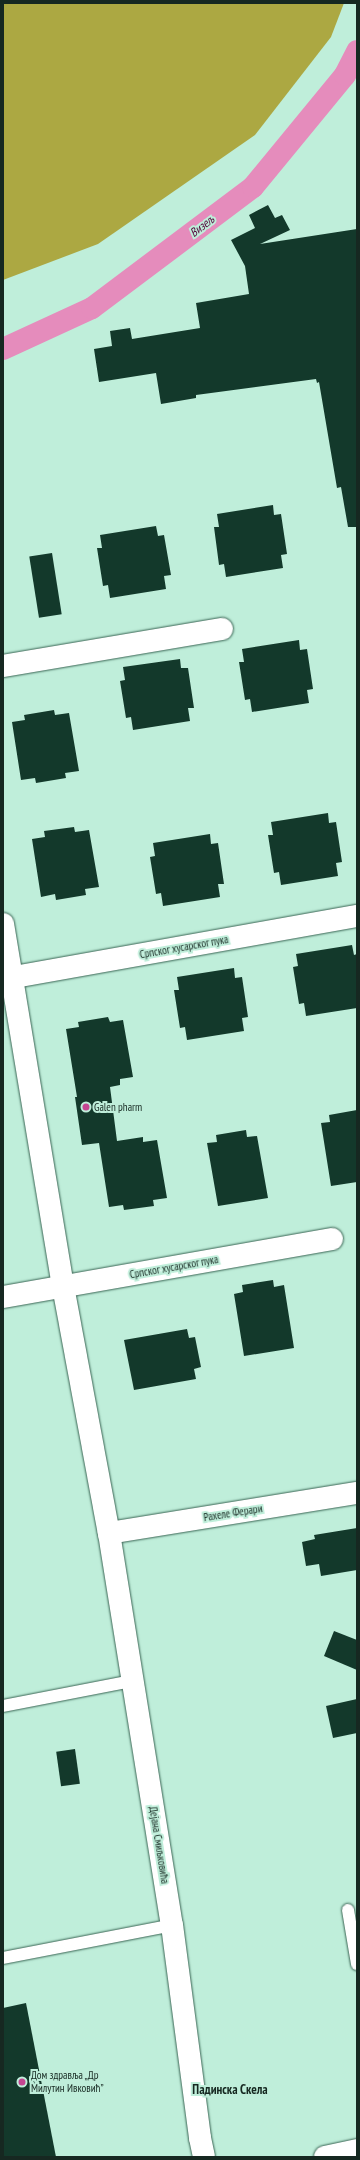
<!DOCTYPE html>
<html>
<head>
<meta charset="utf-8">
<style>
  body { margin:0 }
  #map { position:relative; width:360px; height:2160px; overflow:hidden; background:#bfeeda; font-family:"PT Sans Narrow",sans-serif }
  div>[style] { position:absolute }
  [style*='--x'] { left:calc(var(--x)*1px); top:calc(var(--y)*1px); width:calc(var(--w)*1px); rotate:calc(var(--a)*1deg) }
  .forest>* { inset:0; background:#aca842 }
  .canal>* { height:22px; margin:-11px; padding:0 11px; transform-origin:11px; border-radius:11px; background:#e58cbc }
  .building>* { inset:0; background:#13392b; transform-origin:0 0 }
  .roads { filter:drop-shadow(0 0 1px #3a6554) drop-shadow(0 0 1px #3a6554) }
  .lane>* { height:12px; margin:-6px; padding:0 6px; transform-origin:6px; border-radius:6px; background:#fff }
  .street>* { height:22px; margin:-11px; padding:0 11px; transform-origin:11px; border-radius:11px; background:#fff }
  .secondary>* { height:22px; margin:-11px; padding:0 11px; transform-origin:11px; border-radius:11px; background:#fff }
  .dots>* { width:11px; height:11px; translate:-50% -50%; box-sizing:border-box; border:2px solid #bfeeda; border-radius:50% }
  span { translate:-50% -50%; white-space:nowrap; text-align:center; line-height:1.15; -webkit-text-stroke:4px #bfeeda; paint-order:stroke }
  .street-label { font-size:11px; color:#162821 }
  .poi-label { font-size:11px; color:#162821 }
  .left { translate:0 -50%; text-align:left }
  .water-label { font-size:12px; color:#57073c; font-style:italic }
  .quarter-label { font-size:13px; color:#162821; font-weight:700 }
  .frame { position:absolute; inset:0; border:4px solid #162821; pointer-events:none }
</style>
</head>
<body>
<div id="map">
  <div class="forest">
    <div style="clip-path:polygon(3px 3px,344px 3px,331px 37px,255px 135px,98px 244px,3px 280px)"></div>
  </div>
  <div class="canal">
    <div style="--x:3;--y:349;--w:98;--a:-24.7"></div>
    <div style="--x:92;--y:308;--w:201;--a:-36.9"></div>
    <div style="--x:253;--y:187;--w:145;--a:-50.6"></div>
    <div style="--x:345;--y:75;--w:27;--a:-63"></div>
  </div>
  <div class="building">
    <div style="clip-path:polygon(268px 205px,275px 218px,282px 215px,290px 230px,260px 244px,357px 229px,357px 527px,348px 527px,341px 487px,337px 488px,319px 382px,317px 383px,316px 379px,196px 395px,196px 398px,161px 404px,156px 373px,99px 382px,94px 349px,112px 346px,110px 331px,130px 328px,132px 339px,200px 328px,196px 303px,249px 294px,245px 266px,231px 240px,255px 228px,249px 215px)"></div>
    <div style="clip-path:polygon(273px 505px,274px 515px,281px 514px,287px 554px,281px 555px,283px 568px,226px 577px,224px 564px,219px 565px,214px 527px,219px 527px,217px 514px)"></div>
    <div style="clip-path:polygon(156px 526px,158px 536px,164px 535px,171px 575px,164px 576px,166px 589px,110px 598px,108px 585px,103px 586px,97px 548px,102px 548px,100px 535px)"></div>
    <div style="left:52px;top:553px;width:62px;height:23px;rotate:81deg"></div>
    <div style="clip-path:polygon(299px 640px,300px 650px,307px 649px,313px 689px,307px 690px,309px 703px,252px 712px,250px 699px,245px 700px,239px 662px,244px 662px,242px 649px)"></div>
    <div style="clip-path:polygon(180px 659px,181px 668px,188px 668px,194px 708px,188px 708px,190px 721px,133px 730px,131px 717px,126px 718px,120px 681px,125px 680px,123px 667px)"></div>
    <div style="clip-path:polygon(54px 710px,55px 715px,69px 713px,79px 771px,65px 773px,66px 778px,36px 783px,35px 778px,21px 780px,12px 722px,25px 720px,24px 715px)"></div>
    <div style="clip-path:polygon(328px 813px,329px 823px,336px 822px,342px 862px,336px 863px,338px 876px,281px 885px,279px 872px,274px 873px,268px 835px,273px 835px,271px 822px)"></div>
    <div style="clip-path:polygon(74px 827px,75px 832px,89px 830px,99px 887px,85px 889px,86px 895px,56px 900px,55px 894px,41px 897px,32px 839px,45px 837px,44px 831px)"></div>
    <div style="clip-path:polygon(210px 834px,211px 844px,218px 843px,224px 884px,218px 884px,220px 897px,163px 906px,161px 893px,156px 894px,150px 857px,155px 856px,153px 843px)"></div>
    <div style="clip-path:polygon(352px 945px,354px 955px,357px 954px,357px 1008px,306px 1016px,304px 1003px,299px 1004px,293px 967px,298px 966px,296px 954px)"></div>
    <div style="clip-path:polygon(234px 968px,235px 978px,242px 977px,248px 1017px,242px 1018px,244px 1031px,187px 1040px,185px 1027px,180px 1028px,174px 990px,179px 990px,177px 977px)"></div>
    <div style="clip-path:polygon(108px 1017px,110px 1022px,123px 1020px,133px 1077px,120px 1079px,120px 1085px,110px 1087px,117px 1141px,143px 1137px,143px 1142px,157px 1140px,167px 1198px,153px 1200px,154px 1206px,124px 1210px,123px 1205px,109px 1207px,99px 1143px,82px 1145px,75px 1097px,77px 1097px,66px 1029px,79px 1027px,78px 1022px)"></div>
    <div style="clip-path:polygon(357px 1110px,357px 1182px,331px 1186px,321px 1123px,330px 1122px,329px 1115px)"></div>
    <div style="clip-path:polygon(246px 1130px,247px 1137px,257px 1136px,268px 1198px,218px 1206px,207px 1143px,217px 1142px,216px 1135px)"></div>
    <div style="clip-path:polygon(273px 1280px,274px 1287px,284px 1285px,294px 1348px,244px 1356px,234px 1294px,243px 1292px,242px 1285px)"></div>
    <div style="clip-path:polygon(187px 1329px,189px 1338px,195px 1337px,201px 1367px,194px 1369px,196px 1379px,134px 1390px,124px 1340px)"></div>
    <div style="clip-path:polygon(357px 1528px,357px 1570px,321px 1576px,319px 1564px,306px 1566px,302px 1542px,315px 1539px,314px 1535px)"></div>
    <div style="clip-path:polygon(334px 1631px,357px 1640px,357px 1670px,324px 1656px)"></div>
    <div style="clip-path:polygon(357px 1699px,357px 1733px,333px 1738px,326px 1706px)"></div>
    <div style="left:75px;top:1749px;width:35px;height:19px;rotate:82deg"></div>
    <div style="clip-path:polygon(26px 2003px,56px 2157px,3px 2157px,3px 2008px)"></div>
  </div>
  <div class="roads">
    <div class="lane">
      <div style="--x:3;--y:1706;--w:131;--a:-11"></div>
      <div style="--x:348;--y:1910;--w:55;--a:80.5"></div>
      <div style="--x:3;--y:1958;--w:172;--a:-11"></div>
    </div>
    <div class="street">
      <div style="--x:3;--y:666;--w:222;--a:-9.6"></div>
      <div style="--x:3;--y:979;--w:360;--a:-10.1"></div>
      <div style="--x:3;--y:1297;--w:334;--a:-10"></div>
      <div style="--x:109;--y:1533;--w:251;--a:-9.2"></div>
      <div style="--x:325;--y:2157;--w:33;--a:-12"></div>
    </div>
    <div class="secondary">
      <div style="--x:3;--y:924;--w:367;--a:80.6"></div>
      <div style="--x:63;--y:1286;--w:251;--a:79.5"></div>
      <div style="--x:109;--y:1533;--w:397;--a:80.9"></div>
      <div style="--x:172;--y:1925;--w:215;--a:82.5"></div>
      <div style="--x:200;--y:2138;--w:19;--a:78"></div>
    </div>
  </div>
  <div class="dots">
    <div style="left:86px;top:1107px;background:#c44591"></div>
    <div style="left:22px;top:2082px;background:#c44591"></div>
  </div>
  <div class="street-label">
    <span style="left:184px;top:947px;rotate:-10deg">Српског хусарског пука</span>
    <span style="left:174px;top:1267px;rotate:-10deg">Српског хусарског пука</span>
    <span style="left:233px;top:1513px;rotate:-9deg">Рахеле Ферари</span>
    <span style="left:159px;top:1845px;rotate:81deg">Дејана Смиљковића</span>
  </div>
  <div class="poi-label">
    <span class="left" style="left:94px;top:1107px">Galen pharm</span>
    <span class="left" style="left:31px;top:2082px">Дом здравља „Др<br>Милутин Ивковић”</span>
  </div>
  <div class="water-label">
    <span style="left:202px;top:226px;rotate:-37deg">Визељ</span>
  </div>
  <div class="quarter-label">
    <span style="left:230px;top:2090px">Падинска Скела</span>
  </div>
  <div class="frame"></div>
</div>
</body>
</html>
